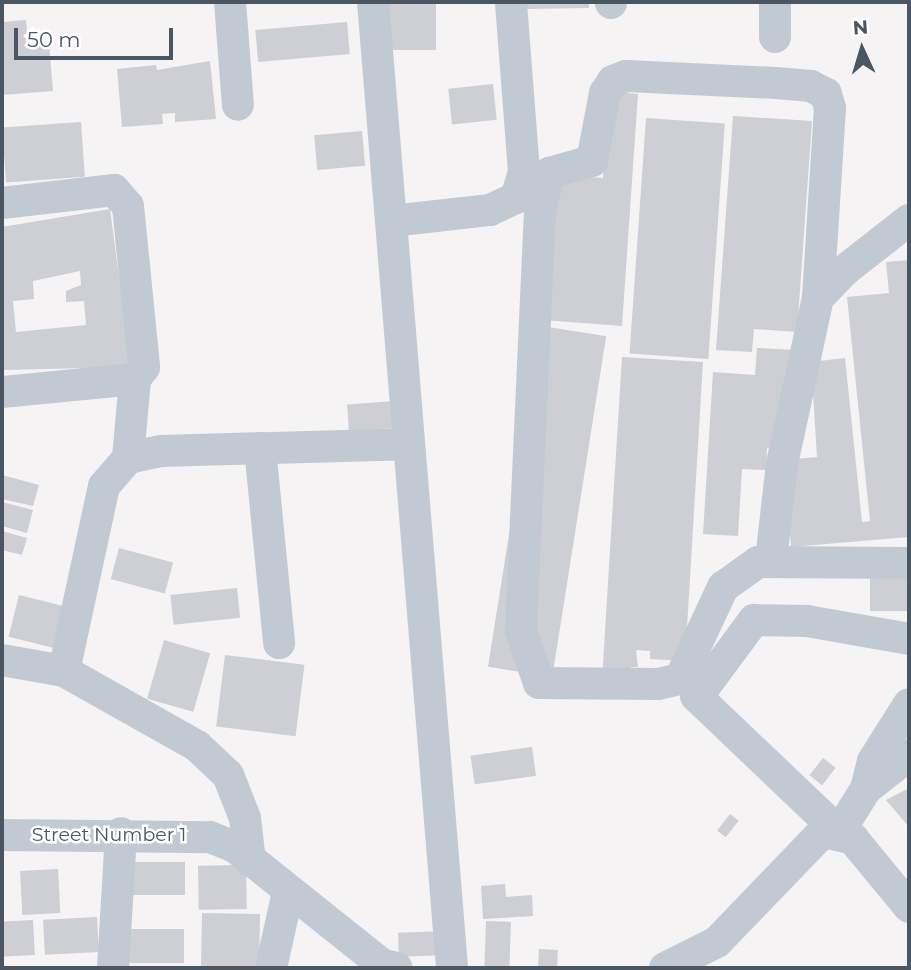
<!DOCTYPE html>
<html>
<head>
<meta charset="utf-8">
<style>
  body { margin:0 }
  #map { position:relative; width:911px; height:970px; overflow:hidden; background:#f5f3f3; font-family:Montserrat,sans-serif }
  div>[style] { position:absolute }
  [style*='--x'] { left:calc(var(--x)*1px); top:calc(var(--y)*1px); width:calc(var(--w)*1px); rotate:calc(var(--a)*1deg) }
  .building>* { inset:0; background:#cdcfd5; transform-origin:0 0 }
  .minor>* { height:32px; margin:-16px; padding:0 16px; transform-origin:16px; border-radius:16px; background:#c1cad2 }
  span { translate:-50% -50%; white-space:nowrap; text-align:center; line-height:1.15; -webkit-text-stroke:5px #fff; paint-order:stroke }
  .street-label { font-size:19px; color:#4a5661 }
  .frame { position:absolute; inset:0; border:4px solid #4a5661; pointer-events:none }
  .north { position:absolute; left:827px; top:14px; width:70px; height:70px; -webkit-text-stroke:5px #fff; paint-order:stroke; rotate:356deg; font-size:19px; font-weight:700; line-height:28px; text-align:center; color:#4a5661 }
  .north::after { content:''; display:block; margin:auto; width:24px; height:32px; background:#4a5661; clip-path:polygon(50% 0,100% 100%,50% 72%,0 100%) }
  .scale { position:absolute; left:14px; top:28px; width:159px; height:32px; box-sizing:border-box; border:4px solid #4a5661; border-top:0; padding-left:9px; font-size:21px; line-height:24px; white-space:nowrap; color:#4a5661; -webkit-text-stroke:5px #fff; paint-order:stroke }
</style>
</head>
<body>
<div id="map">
  <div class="building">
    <div style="left:389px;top:2px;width:47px;height:48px"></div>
    <div style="clip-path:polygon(527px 2px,589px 2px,589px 8px,527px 9px)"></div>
    <div style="clip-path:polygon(26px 20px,28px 44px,49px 43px,53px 91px,2px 95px,2px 22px)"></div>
    <div style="left:347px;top:22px;width:32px;height:92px;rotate:85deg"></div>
    <div style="clip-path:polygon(210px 61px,216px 119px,175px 122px,175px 113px,162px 114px,163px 124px,122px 127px,117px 69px,156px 65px,157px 70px)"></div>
    <div style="left:493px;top:84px;width:36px;height:45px;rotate:84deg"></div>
    <div style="clip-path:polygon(616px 92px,638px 94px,622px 326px,543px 320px,553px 174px,603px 178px,608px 98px)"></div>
    <div style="clip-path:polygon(733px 116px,812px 121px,797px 332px,754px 329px,752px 352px,716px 350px)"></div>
    <div style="left:646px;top:118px;width:79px;height:236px;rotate:4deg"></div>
    <div style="left:81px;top:122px;width:55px;height:79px;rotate:86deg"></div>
    <div style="left:362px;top:131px;width:35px;height:48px;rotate:85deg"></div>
    <div style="clip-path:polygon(evenodd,110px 209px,131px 367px,2px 370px,2px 227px,110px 209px,80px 271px,81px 285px,66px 291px,66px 302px,84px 301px,86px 325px,16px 332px,13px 301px,34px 299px,33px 281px,80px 271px)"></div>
    <div style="clip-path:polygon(909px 260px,909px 537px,791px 547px,784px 460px,817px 457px,811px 362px,845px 358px,862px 522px,870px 521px,847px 297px,889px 293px,886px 262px)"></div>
    <div style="left:542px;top:326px;width:65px;height:345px;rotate:9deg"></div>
    <div style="clip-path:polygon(757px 348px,797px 350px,793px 407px,778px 406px,776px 449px,767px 448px,766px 470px,742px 469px,738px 536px,703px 534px,713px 372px,755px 375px)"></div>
    <div style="clip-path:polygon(622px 357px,703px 362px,685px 661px,650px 659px,650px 651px,636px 650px,638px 667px,631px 667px,628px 683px,602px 680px)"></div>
    <div style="left:396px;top:401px;width:27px;height:49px;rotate:86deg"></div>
    <div style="clip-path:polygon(2px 475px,39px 485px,33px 506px,2px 499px)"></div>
    <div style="clip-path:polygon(2px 502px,33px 510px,27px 533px,2px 526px)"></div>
    <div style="clip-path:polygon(2px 531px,27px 538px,22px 555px,2px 550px)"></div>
    <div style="left:119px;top:548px;width:56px;height:32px;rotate:15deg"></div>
    <div style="left:909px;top:569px;width:42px;height:39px;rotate:90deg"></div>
    <div style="left:237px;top:588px;width:30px;height:67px;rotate:84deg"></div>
    <div style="left:19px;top:595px;width:54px;height:43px;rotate:14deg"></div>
    <div style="left:164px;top:640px;width:48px;height:61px;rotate:16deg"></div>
    <div style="left:225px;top:655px;width:80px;height:72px;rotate:7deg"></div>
    <div style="left:532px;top:747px;width:29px;height:62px;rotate:82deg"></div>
    <div style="left:823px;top:758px;width:16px;height:22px;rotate:38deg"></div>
    <div style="clip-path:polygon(909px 788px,909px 827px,886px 800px)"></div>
    <div style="left:730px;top:814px;width:11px;height:21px;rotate:38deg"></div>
    <div style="left:129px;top:862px;width:56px;height:33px"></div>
    <div style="left:246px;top:865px;width:44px;height:48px;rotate:89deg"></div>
    <div style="left:58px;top:869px;width:44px;height:38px;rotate:87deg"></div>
    <div style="clip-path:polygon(505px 884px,506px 897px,532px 895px,533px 916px,483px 919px,481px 886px)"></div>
    <div style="left:202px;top:913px;width:58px;height:55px;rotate:1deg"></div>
    <div style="left:97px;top:917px;width:35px;height:54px;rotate:87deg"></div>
    <div style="left:33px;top:920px;width:35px;height:31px;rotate:87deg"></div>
    <div style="left:486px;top:921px;width:25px;height:46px;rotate:2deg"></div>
    <div style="left:184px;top:929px;width:34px;height:55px;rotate:90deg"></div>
    <div style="left:447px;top:931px;width:24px;height:49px;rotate:88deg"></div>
    <div style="left:539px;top:949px;width:19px;height:19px;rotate:3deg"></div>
  </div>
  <div class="minor">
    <div style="--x:230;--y:2;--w:103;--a:85.6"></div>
    <div style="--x:373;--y:2;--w:969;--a:85.32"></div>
    <div style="--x:611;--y:2;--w:1;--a:90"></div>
    <div style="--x:775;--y:2;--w:35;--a:90"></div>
    <div style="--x:2;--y:203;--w:113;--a:-6.6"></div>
    <div style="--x:114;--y:190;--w:21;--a:49"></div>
    <div style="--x:128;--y:206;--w:162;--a:84.3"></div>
    <div style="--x:144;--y:367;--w:15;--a:127"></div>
    <div style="--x:135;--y:379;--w:134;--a:174.4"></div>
    <div style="--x:392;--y:221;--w:99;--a:-6.4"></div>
    <div style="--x:490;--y:210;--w:29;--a:-25"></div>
    <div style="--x:516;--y:198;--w:27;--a:-73"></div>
    <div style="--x:524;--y:172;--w:170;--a:-94.4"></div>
    <div style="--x:818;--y:298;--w:190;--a:-86.4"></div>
    <div style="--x:830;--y:108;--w:15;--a:-106"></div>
    <div style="--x:826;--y:94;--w:17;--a:-152"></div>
    <div style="--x:811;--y:86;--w:35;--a:-175"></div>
    <div style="--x:776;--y:83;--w:150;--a:-177.3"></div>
    <div style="--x:626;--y:76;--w:14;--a:159"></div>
    <div style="--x:613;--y:81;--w:14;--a:124"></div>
    <div style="--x:605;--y:93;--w:69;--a:100.8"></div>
    <div style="--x:592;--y:161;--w:45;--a:164.4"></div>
    <div style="--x:549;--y:173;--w:39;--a:103"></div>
    <div style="--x:540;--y:211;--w:420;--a:92.6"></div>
    <div style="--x:521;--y:631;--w:55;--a:70.9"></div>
    <div style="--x:539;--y:683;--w:119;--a:0.5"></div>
    <div style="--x:658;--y:684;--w:23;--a:-13"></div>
    <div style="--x:680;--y:679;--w:102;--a:-64.9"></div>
    <div style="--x:723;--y:587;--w:43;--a:-35.5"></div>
    <div style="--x:758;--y:562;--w:151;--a:0.4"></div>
    <div style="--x:260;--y:448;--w:196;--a:84.4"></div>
    <div style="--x:128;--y:458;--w:79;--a:-84.9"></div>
    <div style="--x:771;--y:560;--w:97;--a:-83.5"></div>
    <div style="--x:782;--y:464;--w:170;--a:-77.8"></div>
    <div style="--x:818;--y:298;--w:39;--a:-46"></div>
    <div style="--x:845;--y:270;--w:81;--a:-38"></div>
    <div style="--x:2;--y:660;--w:63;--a:10.1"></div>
    <div style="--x:64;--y:671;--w:153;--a:29.4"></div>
    <div style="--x:197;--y:746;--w:42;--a:43.1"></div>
    <div style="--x:228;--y:775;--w:46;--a:68.4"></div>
    <div style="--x:245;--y:818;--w:43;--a:83.4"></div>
    <div style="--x:64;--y:671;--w:189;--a:-77.8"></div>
    <div style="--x:104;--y:486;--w:37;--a:-49"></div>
    <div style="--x:128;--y:458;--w:34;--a:-12"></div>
    <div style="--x:161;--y:451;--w:245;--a:-1.6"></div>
    <div style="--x:696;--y:696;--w:197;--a:43.6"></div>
    <div style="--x:839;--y:832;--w:51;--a:-57.9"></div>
    <div style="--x:866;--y:789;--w:29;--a:-76"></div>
    <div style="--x:873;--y:761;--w:67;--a:-57.7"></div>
    <div style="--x:697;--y:697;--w:96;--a:-53.5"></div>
    <div style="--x:754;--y:620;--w:53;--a:1.1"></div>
    <div style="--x:807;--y:621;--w:104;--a:10"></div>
    <div style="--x:866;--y:789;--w:55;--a:-38.3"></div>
    <div style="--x:2;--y:835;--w:208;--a:0.6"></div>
    <div style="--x:210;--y:837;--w:27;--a:22"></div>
    <div style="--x:235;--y:847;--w:189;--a:38.6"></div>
    <div style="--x:383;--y:965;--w:14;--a:12"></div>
    <div style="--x:113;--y:968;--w:135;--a:-86.6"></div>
    <div style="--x:271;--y:968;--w:78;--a:-77.4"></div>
    <div style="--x:665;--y:968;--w:58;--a:-26.6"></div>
    <div style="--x:717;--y:942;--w:147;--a:-46.1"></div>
    <div style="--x:819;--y:836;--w:9;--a:-18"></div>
    <div style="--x:828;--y:833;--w:26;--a:13"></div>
    <div style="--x:853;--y:839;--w:88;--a:50.5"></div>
  </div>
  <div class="street-label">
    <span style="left:109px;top:835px">Street Number 1</span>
  </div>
  <div class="frame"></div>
  <div class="north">N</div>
  <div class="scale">50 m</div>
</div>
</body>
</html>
